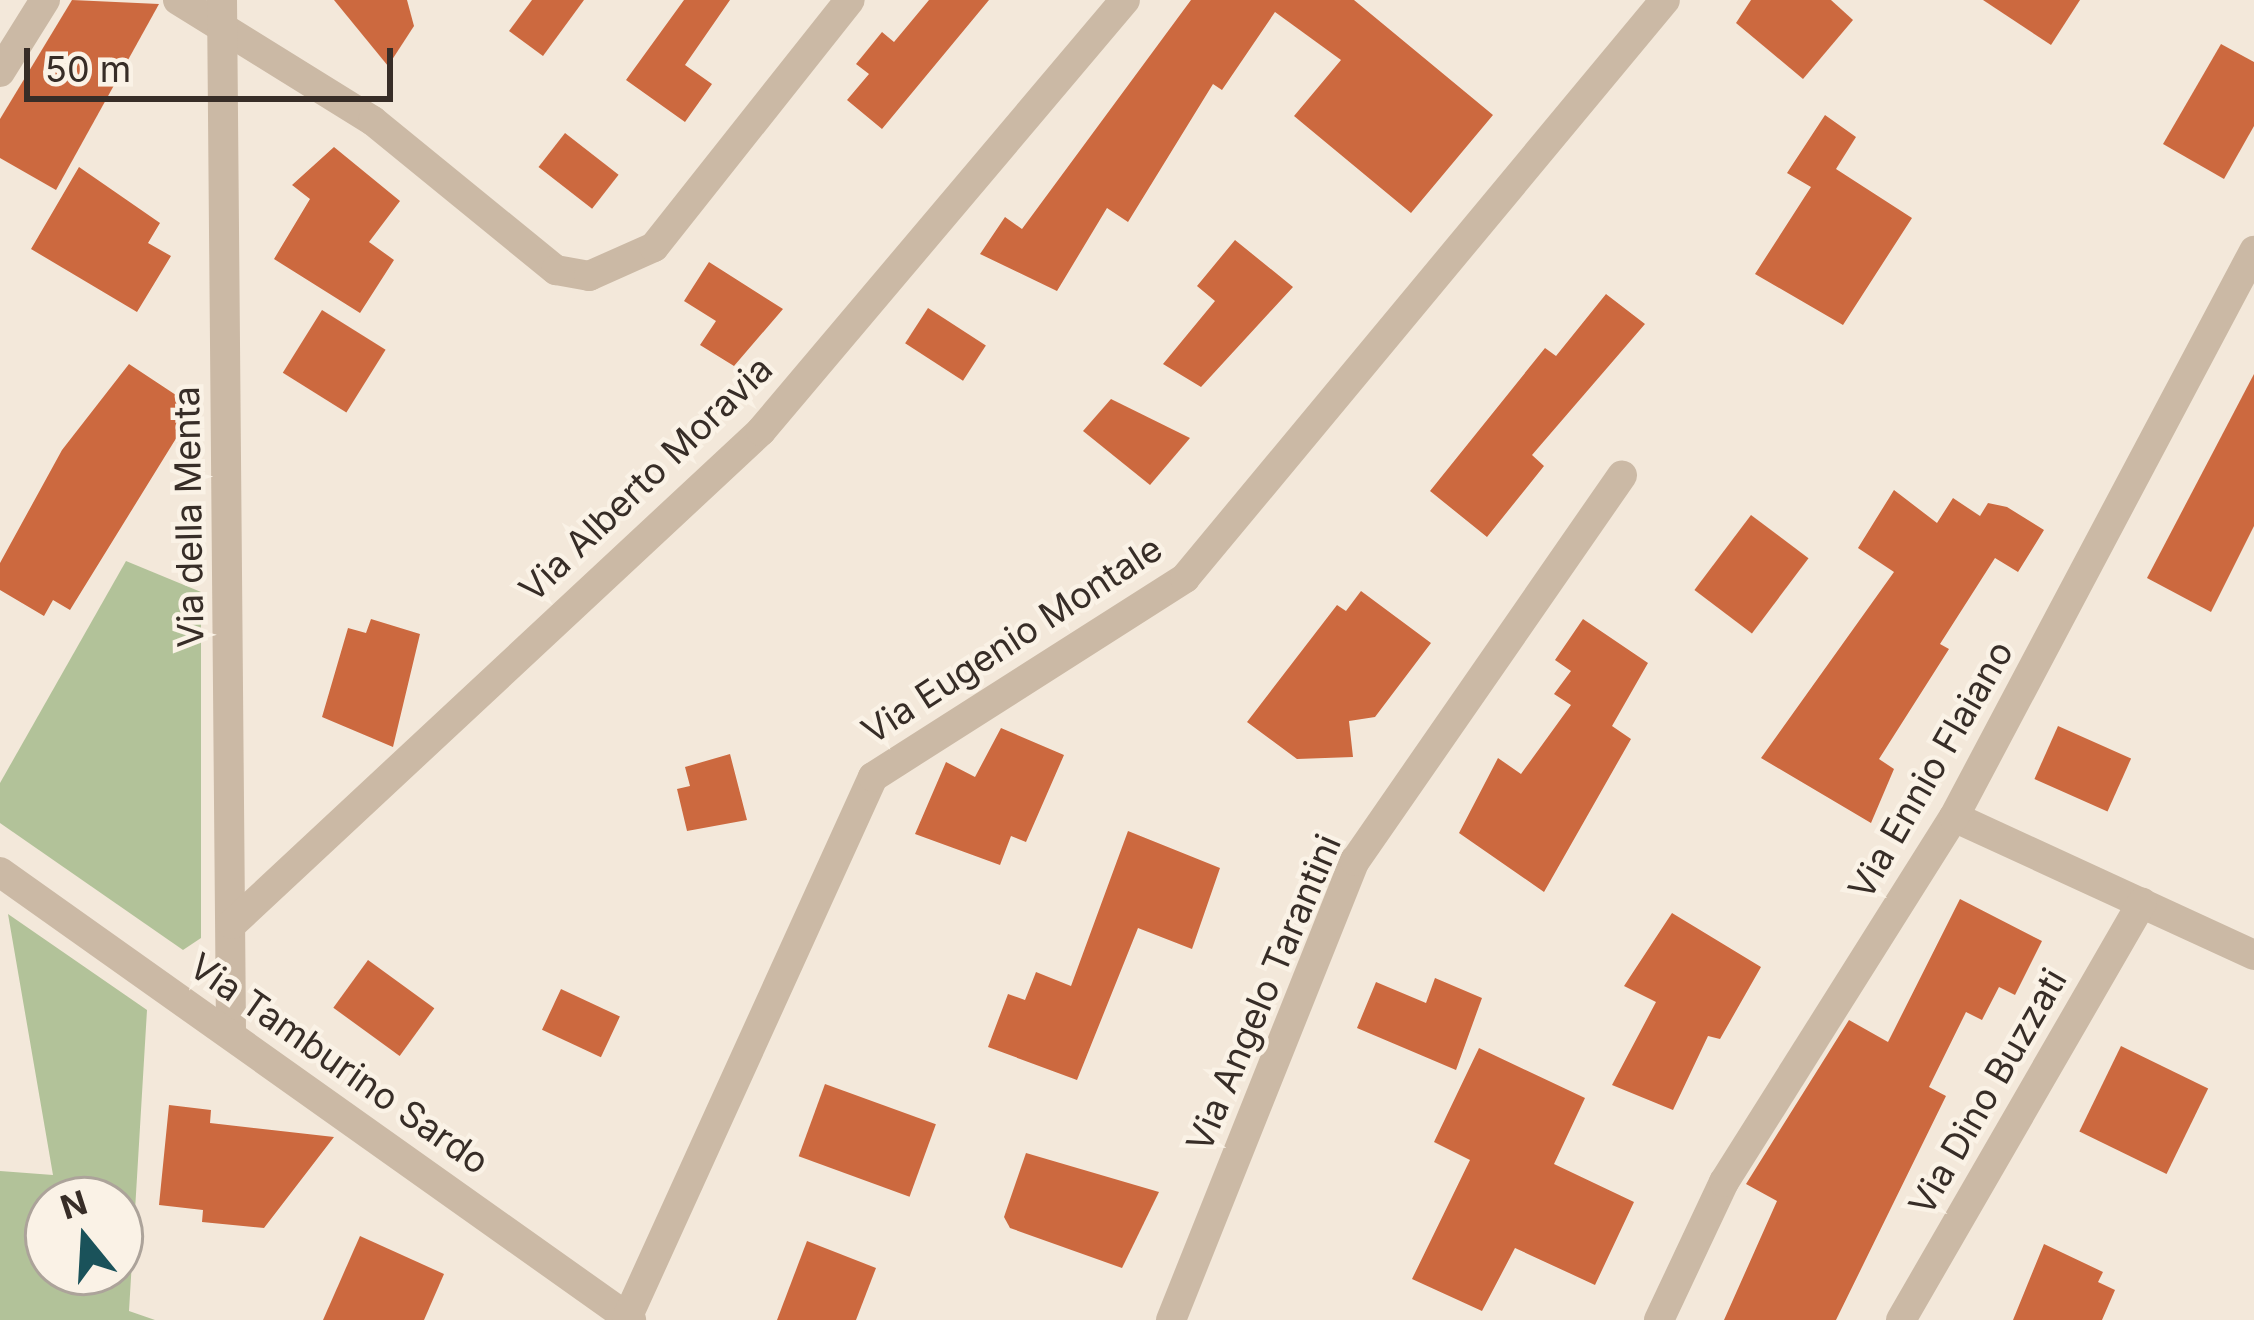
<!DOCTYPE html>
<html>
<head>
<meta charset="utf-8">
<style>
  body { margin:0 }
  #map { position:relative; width:2254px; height:1320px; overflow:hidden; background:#f3e8da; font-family:Inter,sans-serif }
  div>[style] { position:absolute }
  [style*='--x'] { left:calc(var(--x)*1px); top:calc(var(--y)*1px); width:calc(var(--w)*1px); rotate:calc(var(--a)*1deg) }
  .green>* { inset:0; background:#b2c299 }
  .building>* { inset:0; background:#cc693f; transform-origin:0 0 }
  .minor>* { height:30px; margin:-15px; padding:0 15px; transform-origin:15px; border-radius:15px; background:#cbb9a5 }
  span { translate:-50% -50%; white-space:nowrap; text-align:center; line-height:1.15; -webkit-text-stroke:9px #faf2e6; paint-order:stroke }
  .street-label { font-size:36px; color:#372d27 }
  .north { position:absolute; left:24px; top:1176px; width:120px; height:120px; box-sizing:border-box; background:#faf2e6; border:3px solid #aca39a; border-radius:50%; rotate:342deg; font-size:33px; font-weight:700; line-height:48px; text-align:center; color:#372d27 }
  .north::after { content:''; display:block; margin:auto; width:42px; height:54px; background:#1a525a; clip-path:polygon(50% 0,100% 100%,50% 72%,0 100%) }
  .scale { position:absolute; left:24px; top:48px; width:369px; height:54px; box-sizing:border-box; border:6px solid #372d27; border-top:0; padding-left:15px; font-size:36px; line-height:42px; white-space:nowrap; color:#372d27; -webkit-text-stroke:9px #faf2e6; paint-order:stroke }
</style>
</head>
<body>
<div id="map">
  <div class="green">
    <div style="clip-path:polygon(126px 561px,201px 592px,201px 938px,183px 950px,0 823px,0 783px)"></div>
    <div style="clip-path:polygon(evenodd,8px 914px,147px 1010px,129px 1311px,155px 1320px,0 1320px,0 1171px,53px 1175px,8px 914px,120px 1200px,120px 1272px,48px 1272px,48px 1200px,120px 1200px)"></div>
  </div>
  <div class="building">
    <div style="clip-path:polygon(72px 0,159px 4px,56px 190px,0 158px,0 119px)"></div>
    <div style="clip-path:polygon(334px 0,407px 0,414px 26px,388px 66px)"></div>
    <div style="clip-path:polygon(532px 0,584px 0,543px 56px,509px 31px)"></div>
    <div style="clip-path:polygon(684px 0,730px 0,685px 65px,712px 84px,685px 122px,626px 80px)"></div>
    <div style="clip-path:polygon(929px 0,989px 0,882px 129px,847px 100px,869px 74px,856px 64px,882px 32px,894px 42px)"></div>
    <div style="clip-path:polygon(1191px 0,1354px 0,1493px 115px,1411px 213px,1294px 116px,1341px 60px,1275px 12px,1222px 90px,1213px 84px,1128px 222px,1107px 208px,1057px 291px,980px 254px,1005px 217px,1022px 229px)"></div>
    <div style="clip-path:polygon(1751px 0,1831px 0,1853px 20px,1803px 79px,1736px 23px)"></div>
    <div style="clip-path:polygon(1983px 0,2080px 0,2051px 45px)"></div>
    <div style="clip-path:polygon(2221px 44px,2254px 62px,2254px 126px,2224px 179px,2163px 144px)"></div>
    <div style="clip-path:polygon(1825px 115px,1856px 137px,1836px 169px,1912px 218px,1843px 325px,1755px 274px,1811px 187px,1787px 173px)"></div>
    <div style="left:565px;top:133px;width:68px;height:43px;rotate:38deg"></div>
    <div style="clip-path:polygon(334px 147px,400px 201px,369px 242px,394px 260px,360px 313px,274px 259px,310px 199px,292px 185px)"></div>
    <div style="clip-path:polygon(79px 167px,160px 223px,148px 243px,171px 256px,137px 312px,31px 249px)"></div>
    <div style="clip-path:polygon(1235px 240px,1293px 287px,1201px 387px,1163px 364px,1215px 301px,1197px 286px)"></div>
    <div style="clip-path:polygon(709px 262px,783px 309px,734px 366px,700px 345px,716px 321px,684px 301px)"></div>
    <div style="clip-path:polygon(1606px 294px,1645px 324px,1532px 455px,1544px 466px,1487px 537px,1430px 491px,1545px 348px,1556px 356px)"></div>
    <div style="left:928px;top:308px;width:69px;height:42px;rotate:33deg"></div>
    <div style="left:322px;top:310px;width:75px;height:74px;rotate:32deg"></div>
    <div style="clip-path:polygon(129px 364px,188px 403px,180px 432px,70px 610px,53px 600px,44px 616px,0 590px,0 563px,62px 450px)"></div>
    <div style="clip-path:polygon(2254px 374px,2254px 526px,2211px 612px,2147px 578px)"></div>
    <div style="clip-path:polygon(1111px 399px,1190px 438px,1150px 485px,1083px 431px)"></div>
    <div style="clip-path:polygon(1894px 490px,1937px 523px,1953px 498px,1980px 516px,1988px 503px,2007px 507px,2044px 530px,2018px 572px,1995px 558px,1940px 644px,1949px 649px,1879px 759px,1894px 769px,1871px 823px,1761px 758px,1894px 572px,1858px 548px)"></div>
    <div style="left:1751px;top:515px;width:72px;height:94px;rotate:37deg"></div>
    <div style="clip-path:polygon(1361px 591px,1431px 643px,1375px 717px,1349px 721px,1353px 757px,1297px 759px,1247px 722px,1337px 605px,1346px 611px)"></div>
    <div style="clip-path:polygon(371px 619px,420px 634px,393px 747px,322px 717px,348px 628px,366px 633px)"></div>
    <div style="clip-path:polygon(1583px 619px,1648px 663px,1612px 726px,1631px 739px,1544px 892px,1459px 833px,1498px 758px,1521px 774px,1571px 705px,1554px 694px,1571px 671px,1555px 660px)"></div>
    <div style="left:2058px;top:726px;width:80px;height:58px;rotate:24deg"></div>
    <div style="clip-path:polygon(1001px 728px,1064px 755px,1026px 842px,1011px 836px,1000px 865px,915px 834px,946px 762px,975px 777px)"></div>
    <div style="clip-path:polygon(730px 754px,747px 820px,687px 831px,677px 789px,690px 786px,685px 767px)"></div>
    <div style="clip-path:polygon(1128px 831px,1220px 868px,1192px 949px,1138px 928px,1077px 1080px,988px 1047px,1008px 994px,1025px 1000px,1036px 972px,1071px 986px)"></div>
    <div style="clip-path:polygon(1960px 899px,2042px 941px,2015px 995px,1999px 987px,1982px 1020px,1966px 1012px,1929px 1087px,1946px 1096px,1836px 1320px,1724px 1320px,1777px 1201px,1746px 1184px,1849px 1020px,1888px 1042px)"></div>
    <div style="clip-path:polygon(1672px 913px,1761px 967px,1720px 1039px,1708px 1036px,1673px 1110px,1612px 1085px,1656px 1002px,1624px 986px)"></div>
    <div style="left:368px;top:960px;width:82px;height:59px;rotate:36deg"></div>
    <div style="clip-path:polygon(1435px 978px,1482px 998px,1456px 1070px,1357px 1028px,1376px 982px,1426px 1003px)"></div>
    <div style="left:561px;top:989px;width:65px;height:45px;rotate:25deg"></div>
    <div style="left:2121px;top:1046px;width:97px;height:95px;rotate:26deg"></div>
    <div style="clip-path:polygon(1479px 1048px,1585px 1098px,1554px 1164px,1634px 1202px,1595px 1285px,1515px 1248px,1482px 1311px,1412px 1279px,1470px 1160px,1434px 1142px)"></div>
    <div style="left:825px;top:1084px;width:118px;height:77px;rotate:20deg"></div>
    <div style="clip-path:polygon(169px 1105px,211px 1110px,210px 1123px,334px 1137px,264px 1228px,202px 1222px,203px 1210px,159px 1205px)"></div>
    <div style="clip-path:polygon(1026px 1153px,1159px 1192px,1122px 1268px,1010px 1228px,1004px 1217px)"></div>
    <div style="clip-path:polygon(360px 1236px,444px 1274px,424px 1320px,323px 1320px)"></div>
    <div style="clip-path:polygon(807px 1241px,876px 1268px,856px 1320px,777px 1320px)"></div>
    <div style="clip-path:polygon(2044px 1244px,2103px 1272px,2098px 1282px,2115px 1290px,2102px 1320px,2013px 1320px)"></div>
  </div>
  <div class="minor">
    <div style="--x:178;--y:0;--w:229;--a:31.8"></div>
    <div style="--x:373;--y:121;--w:236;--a:39.2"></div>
    <div style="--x:556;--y:270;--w:34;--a:10"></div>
    <div style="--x:589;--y:276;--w:71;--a:-24"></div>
    <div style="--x:654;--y:247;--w:315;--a:-51.6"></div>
    <div style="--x:222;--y:0;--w:1034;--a:89.5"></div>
    <div style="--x:0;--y:72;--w:85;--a:-58"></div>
    <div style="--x:1954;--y:817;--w:330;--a:24.7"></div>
    <div style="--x:0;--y:872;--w:774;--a:35.37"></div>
    <div style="--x:232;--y:924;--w:723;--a:-42.98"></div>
    <div style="--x:761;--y:431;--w:564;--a:-49.82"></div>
    <div style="--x:627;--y:1318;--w:594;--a:-65.55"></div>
    <div style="--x:873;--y:777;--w:370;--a:-32.5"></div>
    <div style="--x:1185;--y:578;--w:751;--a:-50.29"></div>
    <div style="--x:1171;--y:1320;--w:495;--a:-68.2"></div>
    <div style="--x:1355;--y:861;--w:469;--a:-55.3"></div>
    <div style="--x:1659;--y:1320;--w:153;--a:-64.8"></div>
    <div style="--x:1724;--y:1182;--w:431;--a:-57.8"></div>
    <div style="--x:1954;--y:817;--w:641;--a:-62.07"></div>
    <div style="--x:1901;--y:1320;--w:482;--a:-60"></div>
  </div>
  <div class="street-label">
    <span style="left:646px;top:479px;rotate:-44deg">Via Alberto Moravia</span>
    <span style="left:189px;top:517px;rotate:-91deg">Via della Menta</span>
    <span style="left:1012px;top:640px;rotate:-33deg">Via Eugenio Montale</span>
    <span style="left:1931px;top:770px;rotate:-60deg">Via Ennio Flaiano</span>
    <span style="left:1264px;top:993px;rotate:-67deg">Via Angelo Tarantini</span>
    <span style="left:339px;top:1064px;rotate:35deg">Via Tamburino Sardo</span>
    <span style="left:1988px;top:1092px;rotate:-60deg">Via Dino Buzzati</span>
  </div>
  <div class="north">N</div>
  <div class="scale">50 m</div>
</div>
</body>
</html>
